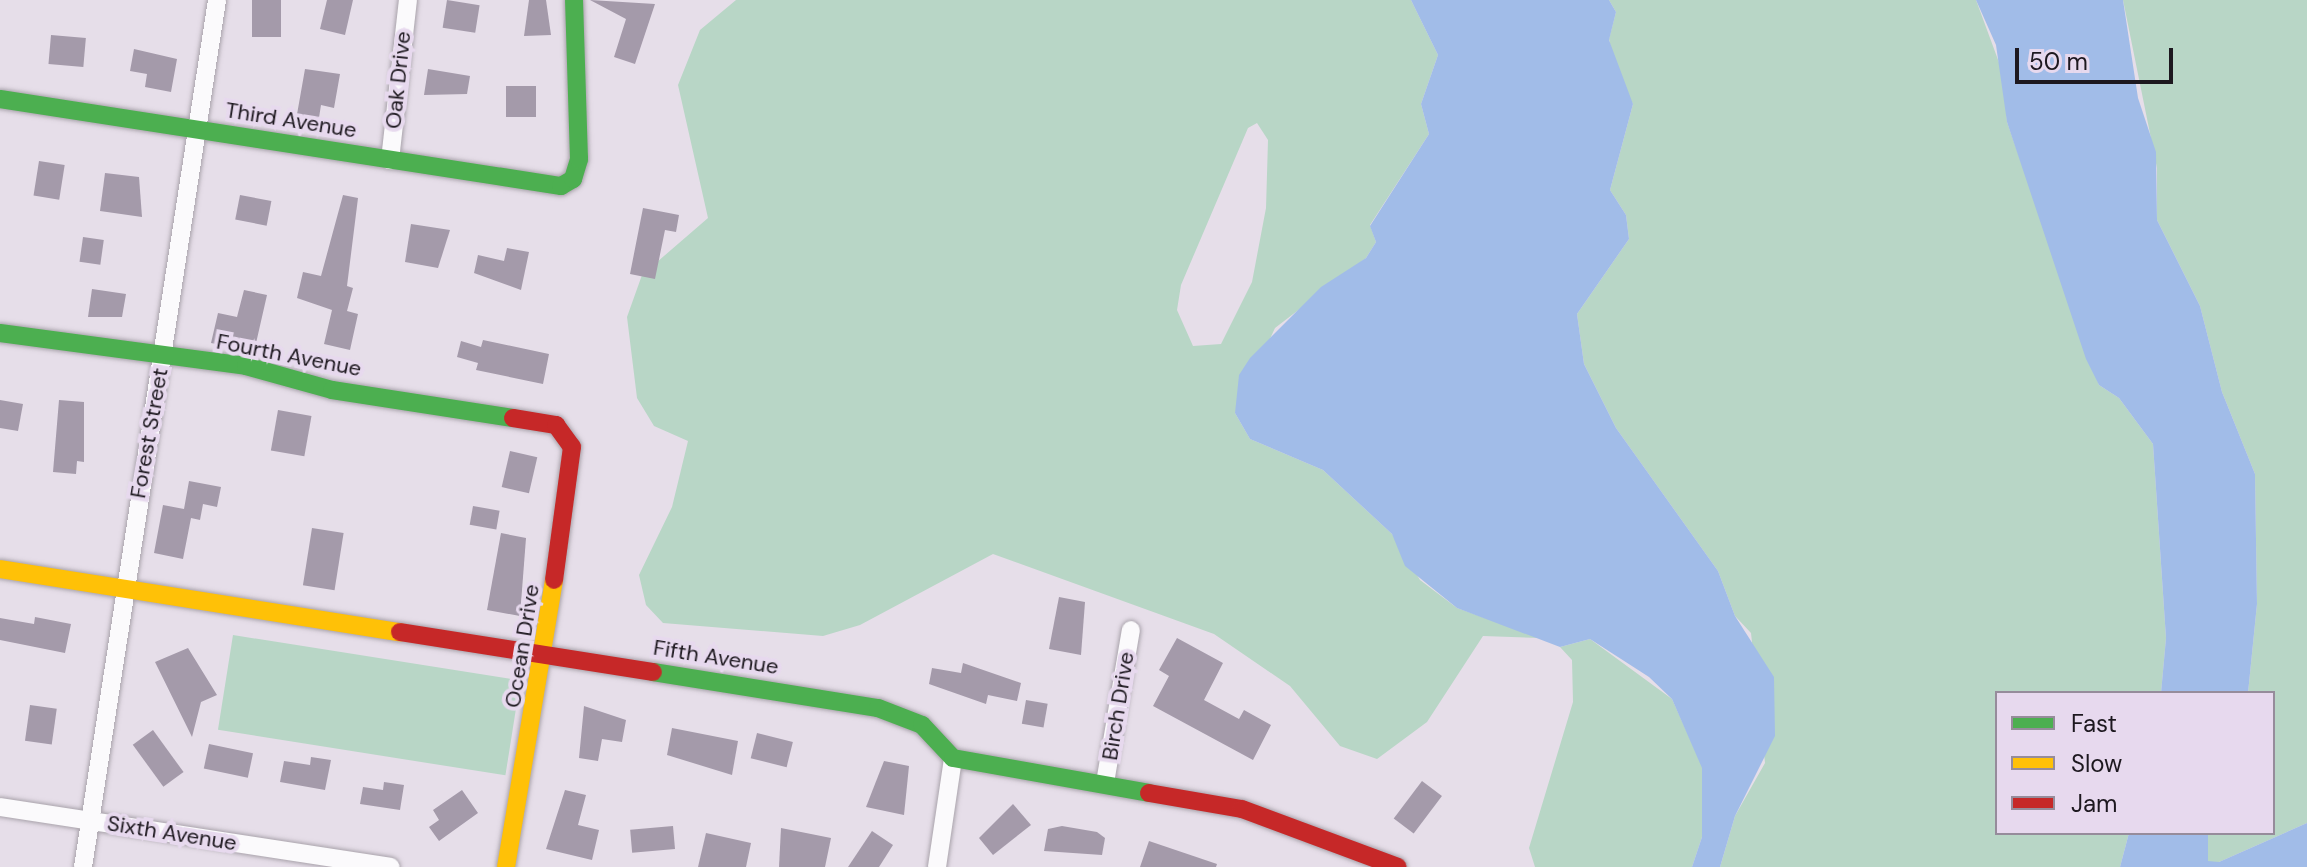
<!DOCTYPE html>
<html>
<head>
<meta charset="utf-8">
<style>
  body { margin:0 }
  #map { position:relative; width:2307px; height:867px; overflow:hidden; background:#e6dee9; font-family:"DM Sans",sans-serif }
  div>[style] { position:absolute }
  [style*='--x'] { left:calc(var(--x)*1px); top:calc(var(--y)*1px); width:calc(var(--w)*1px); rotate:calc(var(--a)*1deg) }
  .green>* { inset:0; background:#b8d6c6; transform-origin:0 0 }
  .water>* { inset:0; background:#a1bce8 }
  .building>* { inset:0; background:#a49aaa; transform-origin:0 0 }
  .roads { filter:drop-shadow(0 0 2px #a9a3ab) drop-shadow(0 0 2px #a9a3ab) }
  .street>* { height:18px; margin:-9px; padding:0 9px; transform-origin:9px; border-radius:9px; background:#fbfafc }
  .fast>* { height:18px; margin:-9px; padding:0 9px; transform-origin:9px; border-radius:9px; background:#4caf50 }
  .slow>* { height:18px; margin:-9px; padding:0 9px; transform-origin:9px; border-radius:9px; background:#ffc107 }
  .jam>* { height:18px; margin:-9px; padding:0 9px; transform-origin:9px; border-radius:9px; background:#c62828 }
  span { translate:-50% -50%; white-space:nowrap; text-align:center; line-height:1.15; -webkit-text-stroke:8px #e7d9ee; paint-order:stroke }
  .street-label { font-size:22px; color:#1d181f }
  .legend { position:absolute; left:1995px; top:691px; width:280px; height:144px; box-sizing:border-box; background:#e7d9ee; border:2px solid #968c9b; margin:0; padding:10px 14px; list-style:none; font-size:24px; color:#1d181f }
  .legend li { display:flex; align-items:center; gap:16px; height:40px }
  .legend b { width:40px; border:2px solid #968c9b }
  .scale { position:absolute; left:2015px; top:48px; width:158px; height:36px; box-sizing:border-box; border:4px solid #1d181f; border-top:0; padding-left:10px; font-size:24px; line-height:28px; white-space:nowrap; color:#1d181f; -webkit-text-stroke:6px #e7d9ee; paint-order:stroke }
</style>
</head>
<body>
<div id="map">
  <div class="green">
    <div style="clip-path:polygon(evenodd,736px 0,1411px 0,1438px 55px,1421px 104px,1429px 134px,1370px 225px,1376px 242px,1366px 258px,1275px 328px,1235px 413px,1250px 439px,1323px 470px,1392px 534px,1420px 580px,1457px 608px,1541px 638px,1483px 636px,1427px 722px,1377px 759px,1340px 746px,1290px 686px,1214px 634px,993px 554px,860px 625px,823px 636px,663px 623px,646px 605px,639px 575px,672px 507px,688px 441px,654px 426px,637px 398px,627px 317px,642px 275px,708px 218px,678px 85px,700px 30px,736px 0,1257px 123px,1268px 140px,1266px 208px,1252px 282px,1221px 344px,1193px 346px,1177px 310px,1181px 285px,1248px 128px,1257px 123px)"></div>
    <div style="clip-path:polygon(1609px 0,1976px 0,2004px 76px,2007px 122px,2099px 385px,2119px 398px,2153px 444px,2166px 638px,2161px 693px,1997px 693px,1997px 833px,2129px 833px,2120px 867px,1720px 867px,1735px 816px,1765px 763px,1751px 633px,1735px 616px,1718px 571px,1616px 428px,1584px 364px,1577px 314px,1629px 239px,1626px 215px,1610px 190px,1633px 104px,1616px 73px,1609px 39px,1616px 12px)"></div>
    <div style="clip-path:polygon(2123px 0,2307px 0,2307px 823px,2219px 862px,2208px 862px,2208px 833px,2273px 833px,2273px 693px,2248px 693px,2257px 604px,2255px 474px,2222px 392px,2200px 306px,2157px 220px,2157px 168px)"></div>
    <div style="left:233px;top:635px;width:291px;height:96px;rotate:9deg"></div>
    <div style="clip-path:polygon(1590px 639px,1672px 699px,1703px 768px,1702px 837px,1692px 867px,1535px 867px,1529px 848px,1573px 702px,1572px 660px,1560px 647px)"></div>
  </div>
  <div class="water">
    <div style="clip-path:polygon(1411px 0,1609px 0,1616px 12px,1609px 40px,1633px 104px,1610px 190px,1626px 215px,1629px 239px,1577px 314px,1584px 364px,1616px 428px,1718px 571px,1735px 616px,1774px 677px,1775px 736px,1735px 816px,1720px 867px,1692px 867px,1702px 837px,1702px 768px,1672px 699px,1649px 677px,1590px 639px,1560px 647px,1457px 608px,1405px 566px,1392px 534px,1323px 470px,1250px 439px,1235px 413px,1239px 375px,1250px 358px,1321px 287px,1366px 258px,1376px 242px,1370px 226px,1429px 134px,1421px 104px,1438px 55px)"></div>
    <div style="clip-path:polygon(1976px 0,2123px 0,2138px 98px,2156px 152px,2157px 220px,2200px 306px,2222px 392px,2255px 474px,2257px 604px,2248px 693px,2161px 693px,2166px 638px,2153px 444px,2119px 398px,2099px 385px,2086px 359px,2007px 122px,1996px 45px)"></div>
    <div style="clip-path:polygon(2307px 823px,2307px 867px,2120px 867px,2129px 833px,2208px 833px,2208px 861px,2219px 862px)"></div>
  </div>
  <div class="building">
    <div style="left:252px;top:0;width:29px;height:37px"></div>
    <div style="clip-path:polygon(327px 0,353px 0,345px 35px,320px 29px)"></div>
    <div style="left:447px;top:0;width:33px;height:28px;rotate:9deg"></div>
    <div style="clip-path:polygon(529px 0,546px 0,551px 35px,524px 36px)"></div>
    <div style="clip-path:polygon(590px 0,655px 4px,635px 64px,614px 57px,626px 19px)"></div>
    <div style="left:51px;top:35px;width:35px;height:29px;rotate:5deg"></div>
    <div style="clip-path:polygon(134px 49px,177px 59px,171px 92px,145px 87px,147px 74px,130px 71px)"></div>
    <div style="clip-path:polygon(305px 69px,340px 74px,334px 108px,321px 105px,318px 124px,296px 120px)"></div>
    <div style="clip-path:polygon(428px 69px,470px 76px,467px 94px,424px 95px)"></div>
    <div style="left:506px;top:86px;width:30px;height:31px"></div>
    <div style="left:39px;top:161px;width:26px;height:35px;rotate:9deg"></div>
    <div style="clip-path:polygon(105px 173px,139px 177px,142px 217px,100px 211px)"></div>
    <div style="left:240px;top:195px;width:32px;height:25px;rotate:11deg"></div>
    <div style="clip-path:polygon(343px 195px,358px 198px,347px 286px,353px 288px,347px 311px,358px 314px,350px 350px,324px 344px,332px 310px,297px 298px,303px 272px,321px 276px)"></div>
    <div style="clip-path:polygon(643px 208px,679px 215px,676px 232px,665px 230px,655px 279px,630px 274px)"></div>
    <div style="clip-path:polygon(411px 224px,450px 230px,438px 268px,405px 262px)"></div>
    <div style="left:83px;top:237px;width:21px;height:25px;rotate:8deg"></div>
    <div style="clip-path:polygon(507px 248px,529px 252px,521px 290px,474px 273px,478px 255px,504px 261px)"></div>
    <div style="clip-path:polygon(92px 289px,126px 294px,122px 317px,88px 317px)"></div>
    <div style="clip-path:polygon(244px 290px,267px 295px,254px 352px,211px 343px,218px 313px,237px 317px)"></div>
    <div style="clip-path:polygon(483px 340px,549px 354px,543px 384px,476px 370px,478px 363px,457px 357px,461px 341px,481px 347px)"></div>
    <div style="clip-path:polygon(0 400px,23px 404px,18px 431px,0 428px)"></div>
    <div style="clip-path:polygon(59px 400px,84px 402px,84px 462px,77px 461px,76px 474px,53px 472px)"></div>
    <div style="left:278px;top:410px;width:34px;height:41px;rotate:10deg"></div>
    <div style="left:510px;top:451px;width:28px;height:37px;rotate:13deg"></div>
    <div style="clip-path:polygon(189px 481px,221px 487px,217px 507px,203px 504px,200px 520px,191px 518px,183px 559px,154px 553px,163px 505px,184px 509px)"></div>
    <div style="left:473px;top:506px;width:27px;height:19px;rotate:10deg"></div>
    <div style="left:312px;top:528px;width:32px;height:58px;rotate:9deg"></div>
    <div style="clip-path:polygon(501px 533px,526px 538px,520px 616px,487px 610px)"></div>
    <div style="clip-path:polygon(1059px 597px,1085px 602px,1081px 655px,1049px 649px)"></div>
    <div style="clip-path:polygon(35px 617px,71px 624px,65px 653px,0 640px,0 618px,34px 624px)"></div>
    <div style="clip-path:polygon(1177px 638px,1223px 663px,1204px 700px,1239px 719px,1244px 710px,1271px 725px,1253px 760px,1153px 706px,1169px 676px,1159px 670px)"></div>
    <div style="clip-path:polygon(188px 648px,217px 695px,201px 702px,192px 737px,155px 662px)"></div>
    <div style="clip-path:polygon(963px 663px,1021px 683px,1017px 701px,988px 695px,986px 704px,929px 684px,932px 668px,961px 673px)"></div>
    <div style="left:1026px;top:700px;width:22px;height:24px;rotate:10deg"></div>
    <div style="left:30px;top:705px;width:27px;height:36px;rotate:8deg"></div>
    <div style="clip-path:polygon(584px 706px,626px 720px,622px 742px,602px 739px,598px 761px,579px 758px)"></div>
    <div style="clip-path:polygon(672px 728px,738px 741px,732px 775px,667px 755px)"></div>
    <div style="left:153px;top:730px;width:52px;height:25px;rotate:54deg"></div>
    <div style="left:757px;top:733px;width:37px;height:26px;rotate:14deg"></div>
    <div style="left:209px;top:744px;width:45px;height:25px;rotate:12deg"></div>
    <div style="clip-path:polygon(311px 757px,331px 760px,325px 790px,280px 782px,284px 761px,310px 765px)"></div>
    <div style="clip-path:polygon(884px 761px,909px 766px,904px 815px,866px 807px)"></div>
    <div style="left:1422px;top:781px;width:25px;height:47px;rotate:37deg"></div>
    <div style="clip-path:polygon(384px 782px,404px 785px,400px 810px,360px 804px,363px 787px,383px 790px)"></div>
    <div style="clip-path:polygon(462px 790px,478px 813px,439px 841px,429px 827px,439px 820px,433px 810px)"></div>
    <div style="clip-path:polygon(565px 790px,586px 795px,578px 825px,599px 830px,592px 860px,546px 849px)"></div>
    <div style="clip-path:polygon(1013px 804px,1031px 825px,993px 855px,979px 838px)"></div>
    <div style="left:673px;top:826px;width:23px;height:43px;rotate:85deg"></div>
    <div style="clip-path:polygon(1062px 826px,1097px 832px,1105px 838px,1102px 855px,1044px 851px,1048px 829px)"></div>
    <div style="clip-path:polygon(781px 828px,831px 838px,825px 867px,779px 867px)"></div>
    <div style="clip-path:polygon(872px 831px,893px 845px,879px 867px,848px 867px)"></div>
    <div style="clip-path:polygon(706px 833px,751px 843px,746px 867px,698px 867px)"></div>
    <div style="clip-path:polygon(1149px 841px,1217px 864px,1216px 867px,1140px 867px)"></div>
  </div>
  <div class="roads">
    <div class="street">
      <div style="--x:390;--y:160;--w:161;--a:-83.6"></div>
      <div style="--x:1105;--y:783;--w:155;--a:-80.4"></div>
      <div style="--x:0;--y:807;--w:395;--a:8.7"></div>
      <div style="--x:83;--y:867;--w:877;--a:-81.21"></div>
      <div style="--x:937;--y:867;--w:110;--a:-81.6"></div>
    </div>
    <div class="fast">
      <div style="--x:0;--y:99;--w:568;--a:8.82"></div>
      <div style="--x:561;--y:186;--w:14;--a:-30"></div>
      <div style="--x:573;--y:179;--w:21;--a:-73"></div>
      <div style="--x:579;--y:159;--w:159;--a:-91.8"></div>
      <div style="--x:0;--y:333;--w:248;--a:7.6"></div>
      <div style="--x:246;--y:366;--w:89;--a:15.6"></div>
      <div style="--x:332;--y:390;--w:183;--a:8.8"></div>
      <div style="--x:653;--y:672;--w:228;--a:9.1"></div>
      <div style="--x:878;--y:708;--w:47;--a:21.1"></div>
      <div style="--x:922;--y:725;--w:45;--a:46.8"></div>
      <div style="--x:953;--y:758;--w:199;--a:10.1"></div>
    </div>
    <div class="slow">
      <div style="--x:0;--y:569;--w:405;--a:9"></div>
      <div style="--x:506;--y:867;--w:291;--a:-80.5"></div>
    </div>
    <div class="jam">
      <div style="--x:513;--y:418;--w:44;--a:9.2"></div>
      <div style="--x:556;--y:425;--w:27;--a:54"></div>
      <div style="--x:572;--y:447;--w:134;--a:97.7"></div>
      <div style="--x:400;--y:632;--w:256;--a:9"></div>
      <div style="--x:1149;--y:793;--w:94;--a:9.8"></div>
      <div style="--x:1242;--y:809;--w:166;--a:20.4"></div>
    </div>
  </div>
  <div class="street-label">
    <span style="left:398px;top:80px;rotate:-84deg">Oak Drive</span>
    <span style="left:291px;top:120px;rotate:9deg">Third Avenue</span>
    <span style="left:289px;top:355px;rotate:11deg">Fourth Avenue</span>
    <span style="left:149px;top:433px;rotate:-80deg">Forest Street</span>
    <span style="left:522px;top:646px;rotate:-81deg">Ocean Drive</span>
    <span style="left:716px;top:657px;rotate:9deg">Fifth Avenue</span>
    <span style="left:1118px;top:706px;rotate:-81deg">Birch Drive</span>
    <span style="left:172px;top:833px;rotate:9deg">Sixth Avenue</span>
  </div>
  <ul class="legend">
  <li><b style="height:10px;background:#4caf50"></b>Fast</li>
  <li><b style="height:10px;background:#ffc107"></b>Slow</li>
  <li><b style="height:10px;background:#c62828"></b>Jam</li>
  </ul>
  <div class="scale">50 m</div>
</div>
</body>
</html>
